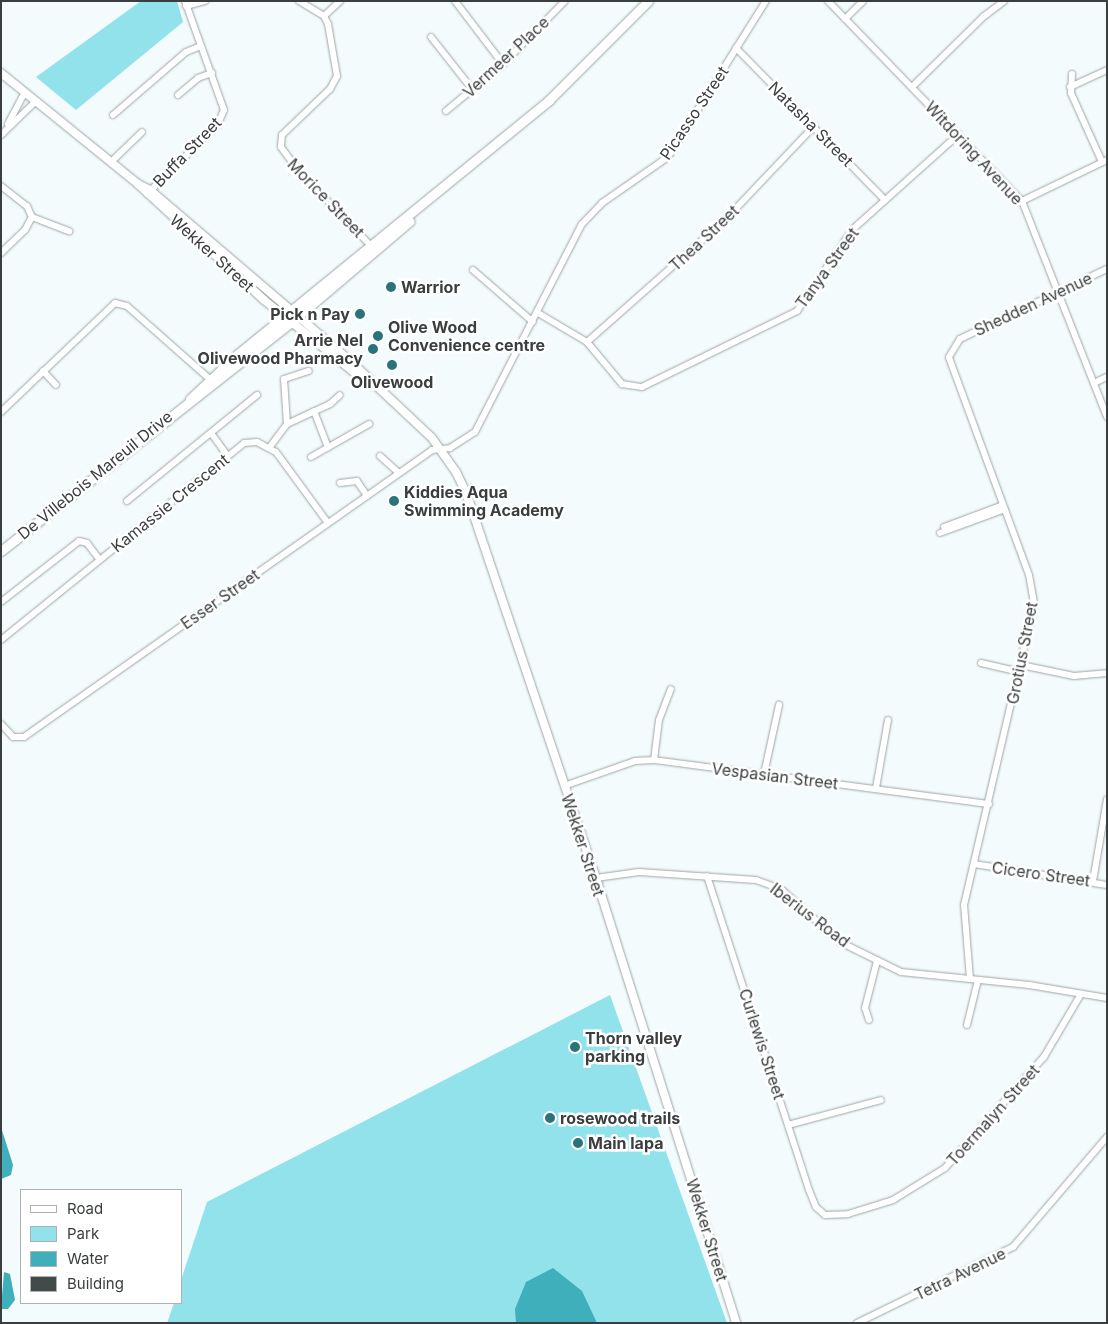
<!DOCTYPE html>
<html>
<head>
<meta charset="utf-8">
<style>
  body { margin:0 }
  #map { position:relative; width:1108px; height:1324px; overflow:hidden; background:#f3fbfc; font-family:Inter,sans-serif }
  div>[style] { position:absolute }
  [style*='--x'] { left:calc(var(--x)*1px); top:calc(var(--y)*1px); width:calc(var(--w)*1px); rotate:calc(var(--a)*1deg) }
  .green>* { inset:0; background:#91e2eb }
  .water>* { inset:0; background:#3fafbb }
  .building>* { inset:0; background:#434a4a }
  .round { border-radius:50% }
  .roads { filter:drop-shadow(0 0 1px #9da5a6) drop-shadow(0 0 1px #9da5a6) }
  .minor>* { height:6px; margin:-3px; padding:0 3px; transform-origin:3px; border-radius:3px; background:#fff }
  .tertiary>* { height:8px; margin:-4px; padding:0 4px; transform-origin:4px; border-radius:4px; background:#fff }
  .secondary>* { height:9px; margin:-4.5px; padding:0 4.5px; transform-origin:4.5px; border-radius:4.5px; background:#fff }
  .dots>* { width:14px; height:14px; translate:-50% -50%; box-sizing:border-box; border:2px solid #fff; border-radius:50% }
  span { translate:-50% -50%; white-space:nowrap; text-align:center; line-height:1.15; -webkit-text-stroke:5px #fff; paint-order:stroke }
  .street-label { font-size:16px; color:#3a3e3e }
  .poi-label { font-size:16px; color:#3a3e3e; font-weight:700 }
  .left { translate:0 -50%; text-align:left }
  .right { translate:-100% -50%; text-align:right }
  .frame { position:absolute; inset:0; border:2px solid #3a3e3e; pointer-events:none }
  .legend { position:absolute; left:20px; top:1189px; width:162px; height:115px; box-sizing:border-box; background:#fff; border:1px solid #b0b2b2; margin:0; padding:6px 9px; list-style:none; font-size:15px; color:#3a3e3e }
  .legend li { display:flex; align-items:center; gap:10px; height:25px }
  .legend b { width:25px; border:1px solid #b0b2b2 }
</style>
</head>
<body>
<div id="map">
  <div class="green">
    <div style="clip-path:polygon(141px 1px,177px 1px,183px 22px,76px 110px,36px 77px)"></div>
    <div style="clip-path:polygon(610px 995px,727px 1323px,167px 1323px,174px 1303px,181px 1303px,181px 1280px,207px 1202px)"></div>
  </div>
  <div class="water">
    <div style="clip-path:polygon(1px 1127px,13px 1165px,11px 1175px,1px 1179px)"></div>
    <div style="clip-path:polygon(553px 1268px,582px 1291px,597px 1323px,516px 1323px,515px 1309px,526px 1282px)"></div>
    <div style="clip-path:polygon(4px 1272px,10px 1274px,15px 1300px,8px 1309px,1px 1309px)"></div>
  </div>
  <div class="building">
    <div class="round" style="left:572px;top:1137px;width:12px;height:12px"></div>
  </div>
  <div class="roads">
    <div class="minor">
      <div style="--x:299;--y:1;--w:29;--a:31"></div>
      <div style="--x:324;--y:16;--w:9;--a:63"></div>
      <div style="--x:328;--y:24;--w:53;--a:80.2"></div>
      <div style="--x:337;--y:76;--w:15;--a:118"></div>
      <div style="--x:330;--y:89;--w:66;--a:136.2"></div>
      <div style="--x:282;--y:135;--w:12;--a:95"></div>
      <div style="--x:281;--y:147;--w:26;--a:54"></div>
      <div style="--x:296;--y:168;--w:111;--a:46.1"></div>
      <div style="--x:455;--y:1;--w:79;--a:52.7"></div>
      <div style="--x:828;--y:1;--w:279;--a:45.9"></div>
      <div style="--x:1022;--y:201;--w:232;--a:68.5"></div>
      <div style="--x:186;--y:6;--w:20;--a:-15"></div>
      <div style="--x:324;--y:16;--w:22;--a:-43"></div>
      <div style="--x:845;--y:19;--w:25;--a:-45"></div>
      <div style="--x:431;--y:37;--w:66;--a:51.7"></div>
      <div style="--x:736;--y:48;--w:213;--a:45.6"></div>
      <div style="--x:1072;--y:74;--w:19;--a:93"></div>
      <div style="--x:1071;--y:93;--w:76;--a:65.8"></div>
      <div style="--x:912;--y:87;--w:100;--a:-44.6"></div>
      <div style="--x:983;--y:17;--w:26;--a:-37"></div>
      <div style="--x:1070;--y:87;--w:41;--a:-24.7"></div>
      <div style="--x:178;--y:95;--w:26;--a:-40"></div>
      <div style="--x:198;--y:78;--w:15;--a:-20"></div>
      <div style="--x:446;--y:111;--w:74;--a:-39.5"></div>
      <div style="--x:503;--y:64;--w:88;--a:-45.5"></div>
      <div style="--x:113;--y:115;--w:96;--a:-40.8"></div>
      <div style="--x:186;--y:52;--w:16;--a:-22"></div>
      <div style="--x:8;--y:124;--w:36;--a:-62"></div>
      <div style="--x:1;--y:135;--w:49;--a:-44.2"></div>
      <div style="--x:111;--y:162;--w:43;--a:-44.1"></div>
      <div style="--x:1;--y:186;--w:33;--a:38"></div>
      <div style="--x:27;--y:206;--w:12;--a:66"></div>
      <div style="--x:147;--y:194;--w:100;--a:-44.6"></div>
      <div style="--x:218;--y:124;--w:15;--a:-67"></div>
      <div style="--x:224;--y:110;--w:116;--a:-109.7"></div>
      <div style="--x:1022;--y:201;--w:94;--a:-25.8"></div>
      <div style="--x:32;--y:217;--w:40;--a:21"></div>
      <div style="--x:1;--y:253;--w:33;--a:-44"></div>
      <div style="--x:25;--y:230;--w:15;--a:-62"></div>
      <div style="--x:473;--y:270;--w:79;--a:40.9"></div>
      <div style="--x:538;--y:313;--w:57;--a:30.6"></div>
      <div style="--x:587;--y:342;--w:55;--a:50.2"></div>
      <div style="--x:622;--y:384;--w:20;--a:9"></div>
      <div style="--x:642;--y:387;--w:173;--a:-26.1"></div>
      <div style="--x:797;--y:311;--w:99;--a:-55.7"></div>
      <div style="--x:853;--y:229;--w:142;--a:-41.9"></div>
      <div style="--x:587;--y:342;--w:183;--a:-41.5"></div>
      <div style="--x:724;--y:221;--w:131;--a:-46.5"></div>
      <div style="--x:43;--y:371;--w:19;--a:47"></div>
      <div style="--x:1094;--y:383;--w:14;--a:-25"></div>
      <div style="--x:314;--y:411;--w:39;--a:69"></div>
      <div style="--x:1;--y:412;--w:158;--a:-43.7"></div>
      <div style="--x:115;--y:303;--w:12;--a:14"></div>
      <div style="--x:127;--y:306;--w:116;--a:41.5"></div>
      <div style="--x:287;--y:424;--w:45;--a:-93.8"></div>
      <div style="--x:284;--y:379;--w:26;--a:-18"></div>
      <div style="--x:211;--y:433;--w:29;--a:54"></div>
      <div style="--x:269;--y:448;--w:30;--a:-53"></div>
      <div style="--x:287;--y:424;--w:47;--a:-24.9"></div>
      <div style="--x:330;--y:404;--w:13;--a:-42"></div>
      <div style="--x:380;--y:456;--w:25;--a:42"></div>
      <div style="--x:311;--y:457;--w:67;--a:-29.6"></div>
      <div style="--x:340;--y:483;--w:17;--a:-7"></div>
      <div style="--x:357;--y:481;--w:18;--a:56"></div>
      <div style="--x:127;--y:501;--w:168;--a:-39.2"></div>
      <div style="--x:944;--y:527;--w:63;--a:-20.4"></div>
      <div style="--x:940;--y:533;--w:69;--a:-20.3"></div>
      <div style="--x:1;--y:602;--w:99;--a:-38"></div>
      <div style="--x:79;--y:541;--w:8;--a:14"></div>
      <div style="--x:87;--y:543;--w:21;--a:53"></div>
      <div style="--x:1;--y:640;--w:313;--a:-39"></div>
      <div style="--x:244;--y:443;--w:13;--a:-4"></div>
      <div style="--x:257;--y:442;--w:21;--a:28"></div>
      <div style="--x:276;--y:452;--w:88;--a:53.8"></div>
      <div style="--x:981;--y:663;--w:40;--a:13"></div>
      <div style="--x:1021;--y:665;--w:54;--a:11.7"></div>
      <div style="--x:1074;--y:676;--w:33;--a:-5"></div>
      <div style="--x:1;--y:724;--w:18;--a:47"></div>
      <div style="--x:13;--y:737;--w:11;--a:0"></div>
      <div style="--x:24;--y:737;--w:499;--a:-35.1"></div>
      <div style="--x:432;--y:450;--w:18;--a:-6"></div>
      <div style="--x:450;--y:448;--w:30;--a:-33"></div>
      <div style="--x:475;--y:432;--w:234;--a:-62.8"></div>
      <div style="--x:582;--y:224;--w:29;--a:-46"></div>
      <div style="--x:602;--y:203;--w:80;--a:-34.9"></div>
      <div style="--x:668;--y:157;--w:184;--a:-57.9"></div>
      <div style="--x:654;--y:760;--w:40;--a:-82.9"></div>
      <div style="--x:659;--y:720;--w:33;--a:-69"></div>
      <div style="--x:764;--y:774;--w:71;--a:-77.7"></div>
      <div style="--x:564;--y:786;--w:75;--a:-19.4"></div>
      <div style="--x:635;--y:761;--w:19;--a:-3"></div>
      <div style="--x:654;--y:760;--w:338;--a:7.5"></div>
      <div style="--x:876;--y:788;--w:69;--a:-80"></div>
      <div style="--x:974;--y:864;--w:135;--a:9"></div>
      <div style="--x:707;--y:876;--w:330;--a:72"></div>
      <div style="--x:809;--y:1190;--w:18;--a:68"></div>
      <div style="--x:816;--y:1207;--w:12;--a:42"></div>
      <div style="--x:825;--y:1215;--w:23;--a:-2"></div>
      <div style="--x:848;--y:1214;--w:47;--a:-17.3"></div>
      <div style="--x:893;--y:1200;--w:61;--a:-31.6"></div>
      <div style="--x:945;--y:1168;--w:149;--a:-48.3"></div>
      <div style="--x:1044;--y:1057;--w:73;--a:-59.6"></div>
      <div style="--x:596;--y:878;--w:43;--a:-7.9"></div>
      <div style="--x:639;--y:872;--w:117;--a:3.9"></div>
      <div style="--x:756;--y:880;--w:27;--a:20"></div>
      <div style="--x:781;--y:889;--w:79;--a:41.9"></div>
      <div style="--x:840;--y:942;--w:68;--a:26.2"></div>
      <div style="--x:901;--y:972;--w:129;--a:5.8"></div>
      <div style="--x:1029;--y:985;--w:79;--a:9.5"></div>
      <div style="--x:1093;--y:881;--w:83;--a:-80.3"></div>
      <div style="--x:970;--y:979;--w:74;--a:-94.6"></div>
      <div style="--x:964;--y:905;--w:310;--a:-76.9"></div>
      <div style="--x:1034;--y:603;--w:28;--a:-100"></div>
      <div style="--x:1029;--y:575;--w:232;--a:-110.2"></div>
      <div style="--x:949;--y:357;--w:21;--a:-59"></div>
      <div style="--x:960;--y:339;--w:163;--a:-25.5"></div>
      <div style="--x:869;--y:1020;--w:13;--a:-108"></div>
      <div style="--x:865;--y:1008;--w:49;--a:-75.7"></div>
      <div style="--x:967;--y:1025;--w:46;--a:-76.3"></div>
      <div style="--x:788;--y:1125;--w:96;--a:-15"></div>
      <div style="--x:857;--y:1323;--w:174;--a:-26"></div>
      <div style="--x:1013;--y:1247;--w:145;--a:-49.5"></div>
    </div>
    <div class="tertiary">
      <div style="--x:1;--y:73;--w:176;--a:39"></div>
      <div style="--x:138;--y:184;--w:171;--a:42.6"></div>
      <div style="--x:264;--y:300;--w:136;--a:38.7"></div>
      <div style="--x:138;--y:184;--w:13;--a:27"></div>
      <div style="--x:150;--y:190;--w:263;--a:40.5"></div>
      <div style="--x:350;--y:361;--w:112;--a:43.2"></div>
      <div style="--x:432;--y:438;--w:42;--a:54.8"></div>
      <div style="--x:456;--y:472;--w:25;--a:64"></div>
      <div style="--x:467;--y:495;--w:404;--a:71.4"></div>
      <div style="--x:596;--y:878;--w:467;--a:72.5"></div>
    </div>
    <div class="secondary">
      <div style="--x:190;--y:399;--w:66;--a:-43.2"></div>
      <div style="--x:238;--y:354;--w:402;--a:-39.2"></div>
      <div style="--x:549;--y:100;--w:140;--a:-45"></div>
      <div style="--x:1;--y:551;--w:368;--a:-38.3"></div>
      <div style="--x:290;--y:323;--w:157;--a:-40.4"></div>
    </div>
  </div>
  <div class="dots">
    <div style="left:391px;top:287px;background:#29737b"></div>
    <div style="left:360px;top:314px;background:#29737b"></div>
    <div style="left:378px;top:336px;background:#29737b"></div>
    <div style="left:373px;top:349px;background:#29737b"></div>
    <div style="left:392px;top:365px;background:#29737b"></div>
    <div style="left:394px;top:501px;background:#29737b"></div>
    <div style="left:575px;top:1047px;background:#29737b"></div>
    <div style="left:550px;top:1118px;background:#29737b"></div>
    <div style="left:578px;top:1143px;background:#29737b"></div>
  </div>
  <div class="street-label">
    <span style="left:506px;top:57px;rotate:-43deg">Vermeer Place</span>
    <span style="left:694px;top:113px;rotate:-56deg">Picasso Street</span>
    <span style="left:811px;top:124px;rotate:45deg">Natasha Street</span>
    <span style="left:187px;top:152px;rotate:-46deg">Buffa Street</span>
    <span style="left:974px;top:153px;rotate:47deg">Witdoring Avenue</span>
    <span style="left:326px;top:198px;rotate:46deg">Morice Street</span>
    <span style="left:704px;top:238px;rotate:-43deg">Thea Street</span>
    <span style="left:212px;top:253px;rotate:42deg">Wekker Street</span>
    <span style="left:827px;top:268px;rotate:-54deg">Tanya Street</span>
    <span style="left:1033px;top:304px;rotate:-25deg">Shedden Avenue</span>
    <span style="left:95px;top:475px;rotate:-39deg">De Villebois Mareuil Drive</span>
    <span style="left:170px;top:503px;rotate:-39deg">Kamassie Crescent</span>
    <span style="left:220px;top:599px;rotate:-35deg">Esser Street</span>
    <span style="left:1022px;top:653px;rotate:-79deg">Grotius Street</span>
    <span style="left:775px;top:776px;rotate:7deg">Vespasian Street</span>
    <span style="left:583px;top:845px;rotate:72deg">Wekker Street</span>
    <span style="left:1041px;top:874px;rotate:8deg">Cicero Street</span>
    <span style="left:810px;top:915px;rotate:37deg">Iberius Road</span>
    <span style="left:762px;top:1044px;rotate:72deg">Curlewis Street</span>
    <span style="left:993px;top:1115px;rotate:-48deg">Toermalyn Street</span>
    <span style="left:707px;top:1230px;rotate:73deg">Wekker Street</span>
    <span style="left:960px;top:1274px;rotate:-26deg">Tetra Avenue</span>
  </div>
  <div class="poi-label">
    <span class="left" style="left:401px;top:287px">Warrior</span>
    <span class="right" style="left:350px;top:314px">Pick n Pay</span>
    <span class="left" style="left:388px;top:336px">Olive Wood<br>Convenience centre</span>
    <span class="right" style="left:363px;top:349px">Arrie Nel<br>Olivewood Pharmacy</span>
    <span style="left:392px;top:382px">Olivewood</span>
    <span class="left" style="left:404px;top:501px">Kiddies Aqua<br>Swimming Academy</span>
    <span class="left" style="left:585px;top:1047px">Thorn valley<br>parking</span>
    <span class="left" style="left:560px;top:1118px">rosewood trails</span>
    <span class="left" style="left:588px;top:1143px">Main lapa</span>
  </div>
  <div class="frame"></div>
  <ul class="legend">
  <li><b style="height:6px;background:#fff"></b>Road</li>
  <li><b style="height:14px;background:#91e2eb"></b>Park</li>
  <li><b style="height:14px;background:#3fafbb"></b>Water</li>
  <li><b style="height:14px;background:#434a4a"></b>Building</li>
  </ul>
</div>
</body>
</html>
